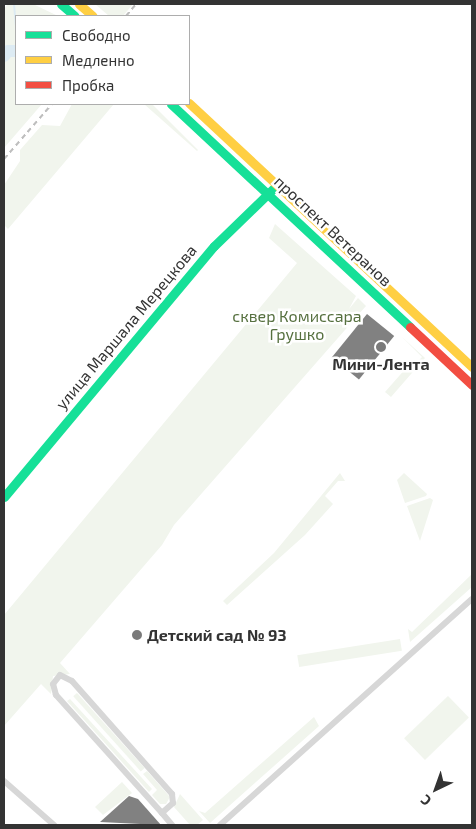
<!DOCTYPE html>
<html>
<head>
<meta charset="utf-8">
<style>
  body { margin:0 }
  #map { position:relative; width:476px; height:829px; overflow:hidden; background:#fff; font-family:"Exo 2",sans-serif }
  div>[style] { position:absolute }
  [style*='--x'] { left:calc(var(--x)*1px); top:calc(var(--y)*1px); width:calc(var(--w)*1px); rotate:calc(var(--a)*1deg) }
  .green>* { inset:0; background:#f1f5ed; transform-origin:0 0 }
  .stream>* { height:2px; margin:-1px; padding:0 1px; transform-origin:1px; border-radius:1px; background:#ddebf3 }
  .river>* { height:12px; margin:-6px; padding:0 6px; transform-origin:6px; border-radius:6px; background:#ddebf3 }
  .building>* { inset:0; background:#818181; transform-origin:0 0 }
  .street>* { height:6px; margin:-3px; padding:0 3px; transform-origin:3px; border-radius:3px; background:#d7d7d7 }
  .fast>* { height:9px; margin:-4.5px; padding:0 4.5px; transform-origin:4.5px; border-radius:4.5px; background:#16e098 }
  .slow>* { height:9px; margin:-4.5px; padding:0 4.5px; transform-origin:4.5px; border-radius:4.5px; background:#ffcf43 }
  .jam>* { height:9px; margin:-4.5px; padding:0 4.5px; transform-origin:4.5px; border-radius:4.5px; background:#f24e42 }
  .rail>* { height:2px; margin-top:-1px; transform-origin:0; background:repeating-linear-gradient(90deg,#bebebe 0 5px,transparent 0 9px) }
  .dots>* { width:14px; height:14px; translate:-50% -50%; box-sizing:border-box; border:2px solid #fff; border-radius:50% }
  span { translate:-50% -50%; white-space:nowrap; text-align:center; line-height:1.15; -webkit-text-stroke:5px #fff; paint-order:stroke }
  .street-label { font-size:16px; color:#333 }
  .park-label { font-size:16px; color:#56703f }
  .poi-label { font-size:16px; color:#333; font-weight:700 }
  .left { translate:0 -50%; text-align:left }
  .frame { position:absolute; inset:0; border:5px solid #333; pointer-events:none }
  .legend { position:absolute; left:15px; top:15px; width:175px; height:90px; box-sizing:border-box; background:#fff; border:1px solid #adadad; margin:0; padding:6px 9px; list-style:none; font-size:15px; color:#333 }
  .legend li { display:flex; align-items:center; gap:10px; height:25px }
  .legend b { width:25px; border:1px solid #adadad }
  .north { position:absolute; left:411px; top:764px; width:50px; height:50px; -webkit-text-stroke:4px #fff; paint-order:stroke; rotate:222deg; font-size:14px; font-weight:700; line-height:20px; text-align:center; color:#333 }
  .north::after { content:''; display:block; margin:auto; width:18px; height:22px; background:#333; clip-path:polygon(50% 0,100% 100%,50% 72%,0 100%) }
</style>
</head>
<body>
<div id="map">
  <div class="green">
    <div style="clip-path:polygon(8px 4px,33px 4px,58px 16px,16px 16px,16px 50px,4px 53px,4px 9px)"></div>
    <div style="clip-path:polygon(95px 4px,133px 4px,123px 16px,109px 16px)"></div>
    <div style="clip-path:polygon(16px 53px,16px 104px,42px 104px,4px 148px,4px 61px,9px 54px)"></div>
    <div style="clip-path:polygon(72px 104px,114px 104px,8px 229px,4px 225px,4px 185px,20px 161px,20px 150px,42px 125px,60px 126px)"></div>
    <div style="clip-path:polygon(144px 104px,152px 104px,198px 150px,197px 151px)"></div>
    <div style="clip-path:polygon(275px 224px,356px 296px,349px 309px,358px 298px,366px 306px,174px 525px,162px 545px,60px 663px,70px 674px,53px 676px,51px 694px,41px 684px,4px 726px,4px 615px,297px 263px,269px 238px)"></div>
    <div style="clip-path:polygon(401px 336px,425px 358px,391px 397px,385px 392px,407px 367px,410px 370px,422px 357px)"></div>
    <div style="clip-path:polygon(340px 473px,345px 481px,338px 481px,325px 496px,333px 504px,305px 535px,227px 605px,223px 601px,274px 553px)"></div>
    <div style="clip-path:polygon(404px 473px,427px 494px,426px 496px,405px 503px,397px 480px)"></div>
    <div style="clip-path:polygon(430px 498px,433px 500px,420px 541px,407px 506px)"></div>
    <div style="clip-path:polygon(472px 574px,472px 587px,410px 642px,408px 629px,412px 632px)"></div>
    <div style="left:400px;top:639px;width:12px;height:104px;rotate:81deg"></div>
    <div style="left:77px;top:693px;width:101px;height:5px;rotate:48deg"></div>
    <div style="left:448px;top:696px;width:30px;height:61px;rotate:46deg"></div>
    <div style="clip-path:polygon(70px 699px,152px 789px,149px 792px,67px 701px)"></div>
    <div style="clip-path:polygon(314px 717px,319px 726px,210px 823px,199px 811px,205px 813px)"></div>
    <div style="clip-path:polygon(147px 771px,170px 797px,166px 804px,160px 804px,152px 795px,157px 790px,143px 774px)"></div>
    <div style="clip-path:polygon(122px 782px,132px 793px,103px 815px,95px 807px)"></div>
    <div style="clip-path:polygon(180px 794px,203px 820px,197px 825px,190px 825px,174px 807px)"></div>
  </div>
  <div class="stream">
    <div style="--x:14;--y:4;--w:21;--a:85"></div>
  </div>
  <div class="river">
    <div style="--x:4;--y:56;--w:6;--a:-51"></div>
    <div style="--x:8;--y:51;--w:8;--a:0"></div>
  </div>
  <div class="building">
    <div style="left:367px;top:314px;width:35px;height:56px;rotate:39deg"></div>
    <div style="clip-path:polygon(129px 796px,138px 799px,161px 825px,100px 822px)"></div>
  </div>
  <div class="street">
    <div style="--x:60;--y:675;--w:13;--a:27"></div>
    <div style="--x:72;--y:681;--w:151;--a:48.5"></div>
    <div style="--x:172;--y:794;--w:9;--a:84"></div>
    <div style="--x:173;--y:803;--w:15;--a:138"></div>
    <div style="--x:162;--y:813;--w:159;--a:-131.9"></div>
    <div style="--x:56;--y:695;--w:11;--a:-105"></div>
    <div style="--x:53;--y:684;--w:11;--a:-52"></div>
    <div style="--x:4;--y:781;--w:67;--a:41.3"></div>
    <div style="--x:162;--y:813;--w:16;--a:50"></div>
    <div style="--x:220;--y:825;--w:338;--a:-41.9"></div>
  </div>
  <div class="fast">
    <div style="--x:61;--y:4;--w:18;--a:41"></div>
    <div style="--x:171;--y:104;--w:327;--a:43"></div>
    <div style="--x:4;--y:497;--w:327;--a:-50.1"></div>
    <div style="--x:214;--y:246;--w:89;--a:-44.1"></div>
  </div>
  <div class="slow">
    <div style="--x:79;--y:4;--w:18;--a:41"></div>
    <div style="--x:189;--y:103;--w:387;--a:43"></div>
  </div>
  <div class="jam">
    <div style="--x:410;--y:327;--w:85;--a:43.1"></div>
  </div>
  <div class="rail">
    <div style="--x:126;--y:16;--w:16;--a:-50"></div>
    <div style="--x:4;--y:159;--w:73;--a:-48.9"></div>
  </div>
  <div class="dots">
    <div style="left:381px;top:347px;background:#7a7a7a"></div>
    <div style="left:137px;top:635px;background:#7a7a7a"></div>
  </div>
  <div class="street-label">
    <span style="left:333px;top:231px;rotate:43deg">проспект Ветеранов</span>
    <span style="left:126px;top:327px;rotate:-50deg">улица Маршала Мерецкова</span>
  </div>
  <div class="park-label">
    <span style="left:297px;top:325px">сквер Комиссара<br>Грушко</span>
  </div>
  <div class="poi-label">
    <span style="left:381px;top:364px">Мини-Лента</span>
    <span class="left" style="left:147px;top:635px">Детский сад № 93</span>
  </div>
  <div class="frame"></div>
  <ul class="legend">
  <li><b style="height:6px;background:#16e098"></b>Свободно</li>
  <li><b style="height:6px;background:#ffcf43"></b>Медленно</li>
  <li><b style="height:6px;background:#f24e42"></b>Пробка</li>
  </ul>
  <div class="north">С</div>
</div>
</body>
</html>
